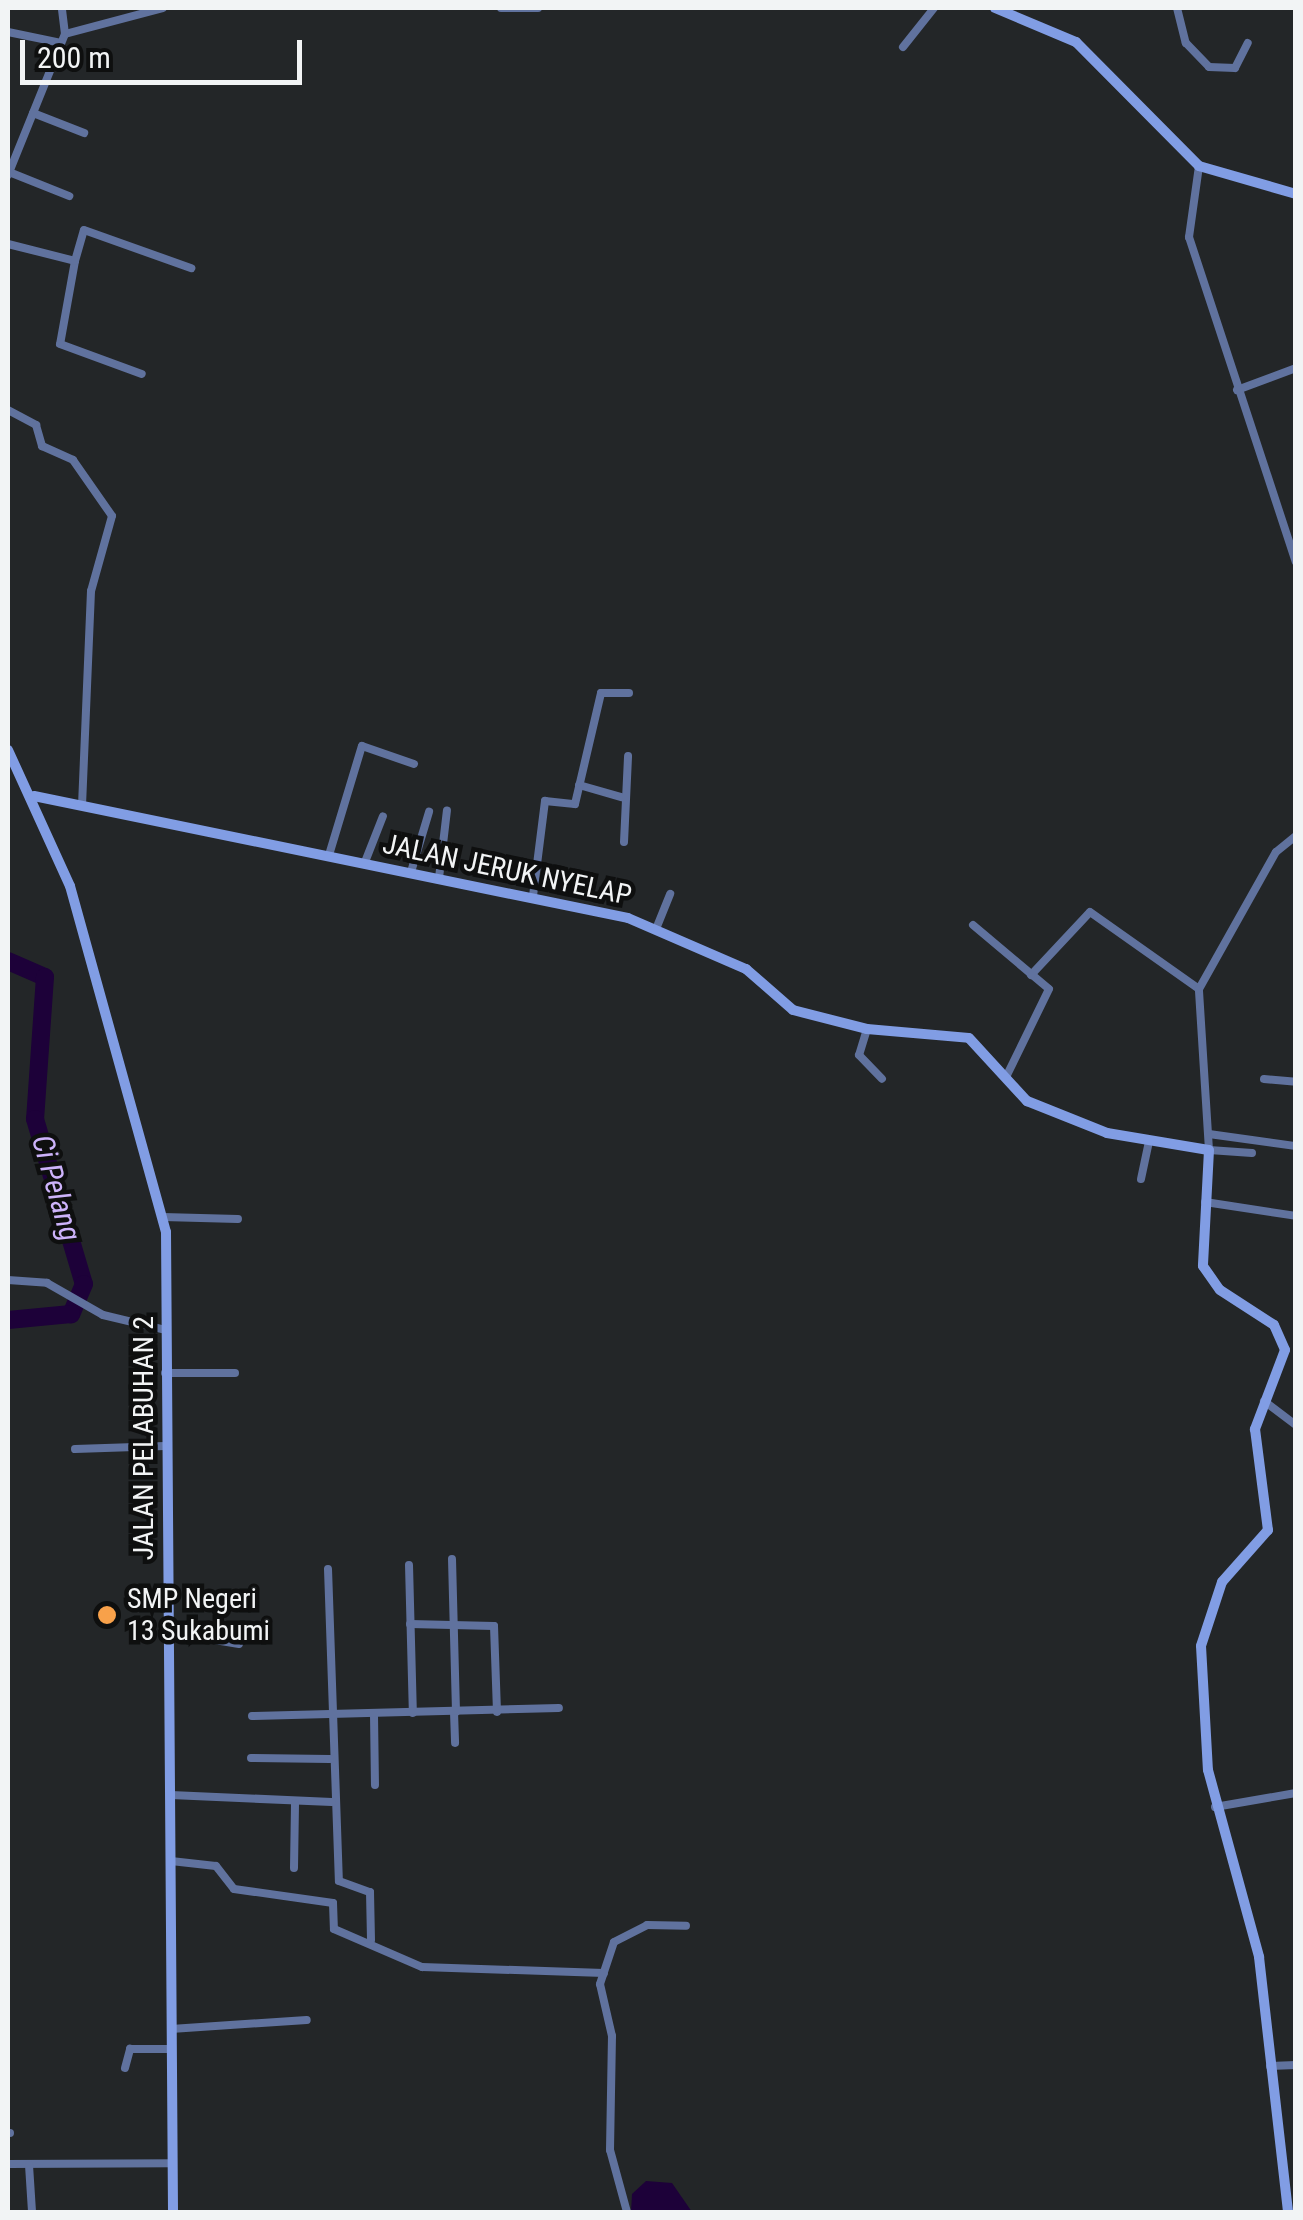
<!DOCTYPE html>
<html>
<head>
<meta charset="utf-8">
<style>
  body { margin:0 }
  #map { position:relative; width:1303px; height:2220px; overflow:hidden; background:#232628; font-family:"Roboto Condensed",sans-serif }
  div>[style] { position:absolute }
  [style*='--x'] { left:calc(var(--x)*1px); top:calc(var(--y)*1px); width:calc(var(--w)*1px); rotate:calc(var(--a)*1deg) }
  .water>* { inset:0; background:#1d0139 }
  .river>* { height:18px; margin:-9px; padding:0 9px; transform-origin:9px; border-radius:9px; background:#1d0139 }
  .street>* { height:8px; margin:-4px; padding:0 4px; transform-origin:4px; border-radius:4px; background:#60729e }
  .secondary>* { height:10px; margin:-5px; padding:0 5px; transform-origin:5px; border-radius:5px; background:#819de4 }
  .dots>* { width:28px; height:28px; translate:-50% -50%; box-sizing:border-box; border:5px solid #0e0f0f; border-radius:50% }
  span { translate:-50% -50%; white-space:nowrap; text-align:center; line-height:1.15; -webkit-text-stroke:9px #0e0f0f; paint-order:stroke }
  .street-label { font-size:28px; color:#f2f4f5 }
  .poi-label { font-size:28px; color:#f2f4f5 }
  .left { translate:0 -50%; text-align:left }
  .water-label { font-size:30px; color:#cdb3fb; font-style:italic }
  .frame { position:absolute; inset:0; border:10px solid #f2f4f5; pointer-events:none }
  .scale { position:absolute; left:20px; top:40px; width:282px; height:45px; box-sizing:border-box; border:5px solid #f2f4f5; border-top:0; padding-left:12px; font-size:30px; line-height:35px; white-space:nowrap; color:#f2f4f5; -webkit-text-stroke:8px #0e0f0f; paint-order:stroke }
</style>
</head>
<body>
<div id="map">
  <div class="water">
    <div style="clip-path:polygon(646px 2181px,672px 2183px,692px 2212px,631px 2212px,632px 2194px)"></div>
  </div>
  <div class="river">
    <div style="--x:8;--y:961;--w:40;--a:23.4"></div>
    <div style="--x:45;--y:977;--w:142;--a:94"></div>
    <div style="--x:35;--y:1119;--w:172;--a:73.5"></div>
    <div style="--x:84;--y:1284;--w:33;--a:113"></div>
    <div style="--x:71;--y:1314;--w:63;--a:174.6"></div>
  </div>
  <div class="street">
    <div style="--x:501;--y:8;--w:37;--a:0"></div>
    <div style="--x:1177;--y:8;--w:36;--a:76"></div>
    <div style="--x:1186;--y:43;--w:33;--a:46"></div>
    <div style="--x:1209;--y:67;--w:26;--a:2"></div>
    <div style="--x:1235;--y:68;--w:28;--a:-63"></div>
    <div style="--x:8;--y:32;--w:54;--a:11.7"></div>
    <div style="--x:65;--y:34;--w:101;--a:-14.9"></div>
    <div style="--x:903;--y:47;--w:50;--a:-51.5"></div>
    <div style="--x:33;--y:113;--w:55;--a:21.4"></div>
    <div style="--x:1199;--y:166;--w:72;--a:98"></div>
    <div style="--x:1189;--y:237;--w:342;--a:71.8"></div>
    <div style="--x:9;--y:172;--w:65;--a:21.8"></div>
    <div style="--x:8;--y:175;--w:152;--a:-68"></div>
    <div style="--x:65;--y:34;--w:26;--a:-97"></div>
    <div style="--x:8;--y:244;--w:69;--a:14.2"></div>
    <div style="--x:75;--y:261;--w:84;--a:100.2"></div>
    <div style="--x:60;--y:344;--w:87;--a:20.1"></div>
    <div style="--x:75;--y:261;--w:32;--a:-74"></div>
    <div style="--x:84;--y:230;--w:114;--a:19.6"></div>
    <div style="--x:1237;--y:390;--w:63;--a:-20.4"></div>
    <div style="--x:8;--y:410;--w:32;--a:28"></div>
    <div style="--x:36;--y:425;--w:22;--a:74"></div>
    <div style="--x:42;--y:446;--w:34;--a:24"></div>
    <div style="--x:73;--y:460;--w:68;--a:55.1"></div>
    <div style="--x:112;--y:516;--w:78;--a:105.6"></div>
    <div style="--x:91;--y:591;--w:211;--a:92.4"></div>
    <div style="--x:579;--y:785;--w:44;--a:15.9"></div>
    <div style="--x:624;--y:842;--w:86;--a:-87.3"></div>
    <div style="--x:329;--y:855;--w:114;--a:-73.2"></div>
    <div style="--x:362;--y:746;--w:55;--a:19.1"></div>
    <div style="--x:365;--y:862;--w:49;--a:-68.6"></div>
    <div style="--x:411;--y:872;--w:63;--a:-73.3"></div>
    <div style="--x:439;--y:878;--w:68;--a:-83.3"></div>
    <div style="--x:533;--y:896;--w:96;--a:-82.8"></div>
    <div style="--x:545;--y:801;--w:30;--a:6"></div>
    <div style="--x:575;--y:804;--w:114;--a:-76.8"></div>
    <div style="--x:601;--y:693;--w:28;--a:0"></div>
    <div style="--x:973;--y:925;--w:99;--a:40.1"></div>
    <div style="--x:1049;--y:989;--w:98;--a:116"></div>
    <div style="--x:656;--y:929;--w:38;--a:-68"></div>
    <div style="--x:1031;--y:975;--w:86;--a:-46.9"></div>
    <div style="--x:1090;--y:912;--w:133;--a:35.2"></div>
    <div style="--x:867;--y:1029;--w:27;--a:107"></div>
    <div style="--x:859;--y:1055;--w:33;--a:46"></div>
    <div style="--x:1264;--y:1079;--w:32;--a:5"></div>
    <div style="--x:1209;--y:1134;--w:88;--a:7.9"></div>
    <div style="--x:1252;--y:1153;--w:43;--a:-176"></div>
    <div style="--x:1209;--y:1150;--w:161;--a:-93.6"></div>
    <div style="--x:1199;--y:989;--w:157;--a:-60.7"></div>
    <div style="--x:1276;--y:852;--w:26;--a:-39"></div>
    <div style="--x:1141;--y:1179;--w:40;--a:-78"></div>
    <div style="--x:1205;--y:1202;--w:92;--a:8.7"></div>
    <div style="--x:163;--y:1217;--w:75;--a:1.5"></div>
    <div style="--x:8;--y:1280;--w:39;--a:4"></div>
    <div style="--x:47;--y:1283;--w:64;--a:29.7"></div>
    <div style="--x:103;--y:1315;--w:65;--a:13.4"></div>
    <div style="--x:165;--y:1373;--w:70;--a:0"></div>
    <div style="--x:1264;--y:1401;--w:40;--a:37"></div>
    <div style="--x:75;--y:1449;--w:90;--a:-1.9"></div>
    <div style="--x:452;--y:1559;--w:153;--a:88.5"></div>
    <div style="--x:409;--y:1565;--w:148;--a:88.5"></div>
    <div style="--x:328;--y:1569;--w:312;--a:88"></div>
    <div style="--x:339;--y:1881;--w:33;--a:20"></div>
    <div style="--x:370;--y:1892;--w:48;--a:88.8"></div>
    <div style="--x:410;--y:1624;--w:84;--a:1.4"></div>
    <div style="--x:494;--y:1626;--w:86;--a:88"></div>
    <div style="--x:166;--y:1632;--w:74;--a:9.3"></div>
    <div style="--x:454;--y:1712;--w:31;--a:88"></div>
    <div style="--x:374;--y:1715;--w:70;--a:89.2"></div>
    <div style="--x:252;--y:1716;--w:307;--a:-1.5"></div>
    <div style="--x:251;--y:1758;--w:79;--a:0.7"></div>
    <div style="--x:171;--y:1795;--w:161;--a:2.5"></div>
    <div style="--x:1215;--y:1807;--w:82;--a:-9.8"></div>
    <div style="--x:171;--y:1861;--w:45;--a:6.3"></div>
    <div style="--x:216;--y:1866;--w:29;--a:52"></div>
    <div style="--x:234;--y:1889;--w:100;--a:8"></div>
    <div style="--x:333;--y:1903;--w:26;--a:88"></div>
    <div style="--x:334;--y:1929;--w:96;--a:23.4"></div>
    <div style="--x:422;--y:1967;--w:182;--a:1.9"></div>
    <div style="--x:294;--y:1868;--w:65;--a:-89.1"></div>
    <div style="--x:171;--y:2029;--w:136;--a:-3.8"></div>
    <div style="--x:1270;--y:2066;--w:26;--a:-2"></div>
    <div style="--x:125;--y:2068;--w:20;--a:-75"></div>
    <div style="--x:130;--y:2049;--w:41;--a:0"></div>
    <div style="--x:8;--y:2133;--w:2;--a:0"></div>
    <div style="--x:8;--y:2164;--w:165;--a:-0.3"></div>
    <div style="--x:29;--y:2165;--w:47;--a:86.3"></div>
    <div style="--x:627;--y:2212;--w:64;--a:-105.3"></div>
    <div style="--x:610;--y:2150;--w:114;--a:-89"></div>
    <div style="--x:612;--y:2036;--w:53;--a:-103"></div>
    <div style="--x:600;--y:1984;--w:44;--a:-71.6"></div>
    <div style="--x:614;--y:1942;--w:37;--a:-27"></div>
    <div style="--x:647;--y:1925;--w:39;--a:1"></div>
  </div>
  <div class="secondary">
    <div style="--x:995;--y:8;--w:88;--a:22.8"></div>
    <div style="--x:1076;--y:42;--w:175;--a:45.2"></div>
    <div style="--x:1199;--y:166;--w:101;--a:16.1"></div>
    <div style="--x:8;--y:750;--w:149;--a:65.5"></div>
    <div style="--x:70;--y:886;--w:359;--a:74.5"></div>
    <div style="--x:166;--y:1232;--w:980;--a:89.59"></div>
    <div style="--x:34;--y:796;--w:606;--a:11.61"></div>
    <div style="--x:628;--y:918;--w:129;--a:23.4"></div>
    <div style="--x:746;--y:969;--w:62;--a:41.1"></div>
    <div style="--x:793;--y:1010;--w:76;--a:14.4"></div>
    <div style="--x:867;--y:1029;--w:102;--a:5"></div>
    <div style="--x:969;--y:1038;--w:86;--a:47.4"></div>
    <div style="--x:1027;--y:1101;--w:86;--a:21.8"></div>
    <div style="--x:1107;--y:1133;--w:103;--a:9.5"></div>
    <div style="--x:1209;--y:1150;--w:116;--a:93"></div>
    <div style="--x:1203;--y:1266;--w:29;--a:55"></div>
    <div style="--x:1220;--y:1290;--w:64;--a:32.9"></div>
    <div style="--x:1274;--y:1325;--w:27;--a:66"></div>
    <div style="--x:1285;--y:1350;--w:85;--a:110.8"></div>
    <div style="--x:1255;--y:1429;--w:102;--a:82.7"></div>
    <div style="--x:1268;--y:1530;--w:69;--a:131.5"></div>
    <div style="--x:1222;--y:1582;--w:67;--a:108.2"></div>
    <div style="--x:1201;--y:1646;--w:124;--a:86.8"></div>
    <div style="--x:1208;--y:1770;--w:194;--a:74.7"></div>
    <div style="--x:1259;--y:1957;--w:257;--a:83.5"></div>
  </div>
  <div class="dots">
    <div style="left:107px;top:1615px;background:#f8a14a"></div>
  </div>
  <div class="street-label">
    <span style="left:507px;top:870px;rotate:12deg">JALAN JERUK NYELAP</span>
    <span style="left:144px;top:1438px;rotate:-90deg">JALAN PELABUHAN 2</span>
  </div>
  <div class="poi-label">
    <span class="left" style="left:127px;top:1615px">SMP Negeri<br>13 Sukabumi</span>
  </div>
  <div class="water-label">
    <span style="left:56px;top:1188px;rotate:74deg">Ci Pelang</span>
  </div>
  <div class="frame"></div>
  <div class="scale">200 m</div>
</div>
</body>
</html>
